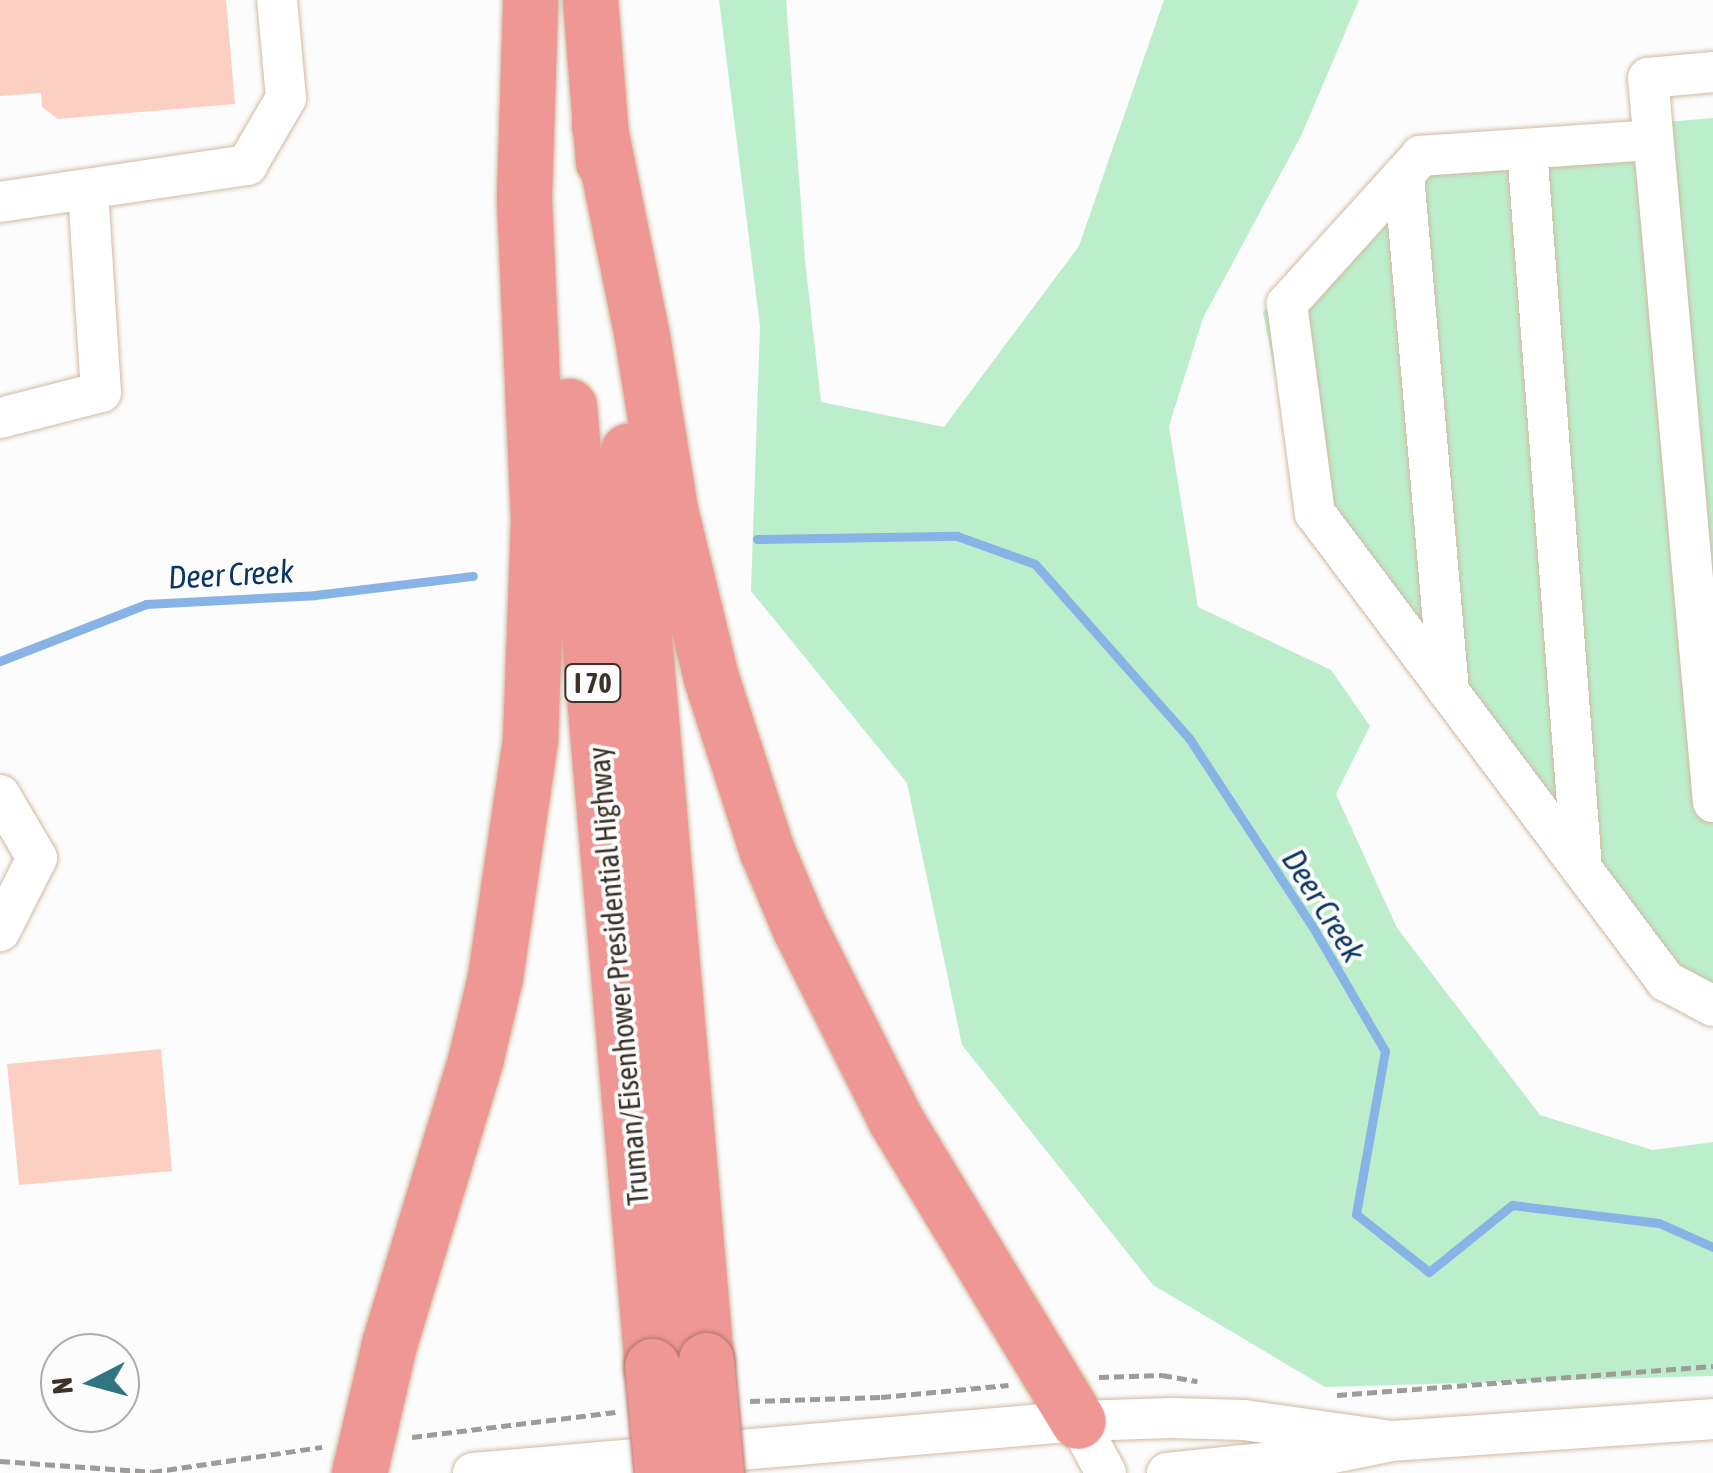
<!DOCTYPE html>
<html>
<head>
<meta charset="utf-8">
<style>
	body { margin:0 }
	#map { position:relative; width:1713px; height:1473px; overflow:hidden; background:#fcfcfc; font-family:"Asap Condensed",sans-serif }
	div>[style] { position:absolute }
	[style*='--x'] { left:calc(var(--x)*1px); top:calc(var(--y)*1px); width:calc(var(--w)*1px); rotate:calc(var(--a)*1deg) }
	.green>* { inset:0; background:#bceecb }
	.stream>* { height:9px; margin:-4.5px; padding:0 4.5px; transform-origin:4.5px; border-radius:4.5px; background:#88b3e6 }
	.building>* { inset:0; background:#fbd0c2 }
	.path>* { height:5px; margin-top:-2.5px; transform-origin:0; background:repeating-linear-gradient(90deg,#9f9b96 0 10px,transparent 0 15px) }
	.roads { filter:drop-shadow(0 0 2px #cfbaa1) drop-shadow(0 0 2px #cfbaa1) }
	.minor>* { height:40px; margin:-20px; padding:0 20px; transform-origin:20px; border-radius:20px; background:#fff }
	.highway>* { height:55px; margin:-27.5px; padding:0 27.5px; transform-origin:27.5px; border-radius:27.5px; background:#ef9795 }
	.bridges { filter:drop-shadow(0 0 2px #b0746f) drop-shadow(0 0 2px #b0746f) }
	.highway-bridge>* { height:55px; margin:-27.5px; padding:0 27.5px; transform-origin:27.5px; border-radius:27.5px; background:#ef9795 }
	span { translate:-50% -50%; white-space:nowrap; text-align:center; line-height:1.15; -webkit-text-stroke:8px #fcfcfc; paint-order:stroke }
	.shield-label span { padding:2px 8px; background:#fcfcfc; border:2px solid; border-radius:8px; -webkit-text-stroke-width:0 }
	.shield-label { font-size:28px; color:#3b3228; font-weight:700 }
	.street-label { font-size:30px; color:#3b3228 }
	.water-label { font-size:32px; color:#093664; font-style:italic }
	.north { position:absolute; left:40px; top:1333px; width:100px; height:100px; box-sizing:border-box; background:#fcfcfc; border:2px solid #afaba7; border-radius:50%; rotate:264deg; font-size:28px; font-weight:700; line-height:40px; text-align:center; color:#3b3228 }
	.north::after { content:''; display:block; margin:auto; width:35px; height:45px; background:#2f7682; clip-path:polygon(50% 0,100% 100%,50% 72%,0 100%) }
</style>
</head>
<body>
<div id="map">
	<div class="green">
		<div style="clip-path:polygon(719px 0,786px 0,805px 260px,821px 402px,944px 427px,1079px 246px,1164px 0,1359px 0,1301px 136px,1203px 318px,1169px 426px,1198px 607px,1331px 670px,1370px 726px,1336px 794px,1397px 928px,1540px 1115px,1652px 1150px,1713px 1142px,1713px 1376px,1325px 1387px,1153px 1285px,962px 1045px,907px 783px,751px 591px,760px 326px)"></div>
		<div style="clip-path:polygon(1713px 118px,1713px 1019px,1303px 513px,1263px 312px,1408px 144px)"></div>
	</div>
	<div class="stream">
		<div style="--x:757;--y:539;--w:200;--a:-0.9"></div>
		<div style="--x:957;--y:536;--w:83;--a:19.7"></div>
		<div style="--x:1035;--y:564;--w:232;--a:48.5"></div>
		<div style="--x:1189;--y:738;--w:228;--a:56.8"></div>
		<div style="--x:1314;--y:929;--w:141;--a:59.8"></div>
		<div style="--x:1385;--y:1051;--w:166;--a:100.1"></div>
		<div style="--x:1356;--y:1214;--w:93;--a:38.5"></div>
		<div style="--x:1429;--y:1272;--w:107;--a:-38.9"></div>
		<div style="--x:1512;--y:1205;--w:148;--a:7"></div>
		<div style="--x:1659;--y:1223;--w:59;--a:24"></div>
		<div style="--x:0;--y:661;--w:157;--a:-21.3"></div>
		<div style="--x:146;--y:604;--w:169;--a:-3"></div>
		<div style="--x:315;--y:595;--w:159;--a:-6.9"></div>
	</div>
	<div class="building">
		<div style="clip-path:polygon(0 0,226px 0,235px 104px,58px 119px,42px 107px,41px 93px,0 96px)"></div>
		<div style="clip-path:polygon(161px 1049px,172px 1171px,19px 1185px,7px 1064px)"></div>
	</div>
	<div class="path">
		<div style="--x:1099;--y:1377;--w:63;--a:-1.8"></div>
		<div style="--x:1162;--y:1375;--w:36;--a:10"></div>
		<div style="--x:1337;--y:1395;--w:377;--a:-4.4"></div>
		<div style="--x:750;--y:1401;--w:131;--a:-1.7"></div>
		<div style="--x:881;--y:1397;--w:128;--a:-5.4"></div>
		<div style="--x:412;--y:1437;--w:205;--a:-7"></div>
		<div style="--x:0;--y:1461;--w:152;--a:4.1"></div>
		<div style="--x:152;--y:1472;--w:172;--a:-8.4"></div>
	</div>
	<div class="roads">
		<div class="minor">
			<div style="--x:1713;--y:72;--w:65;--a:174.7"></div>
			<div style="--x:1648;--y:78;--w:727;--a:84.87"></div>
			<div style="--x:1653;--y:140;--w:233;--a:176.1"></div>
			<div style="--x:1421;--y:156;--w:200;--a:132.2"></div>
			<div style="--x:1287;--y:304;--w:211;--a:82.4"></div>
			<div style="--x:1315;--y:513;--w:585;--a:53.13"></div>
			<div style="--x:1666;--y:981;--w:53;--a:28"></div>
			<div style="--x:1527;--y:149;--w:722;--a:85.63"></div>
			<div style="--x:1404;--y:175;--w:518;--a:85.02"></div>
			<div style="--x:0;--y:202;--w:250;--a:-8.5"></div>
			<div style="--x:247;--y:165;--w:78;--a:-59.8"></div>
			<div style="--x:286;--y:98;--w:98;--a:-95.2"></div>
			<div style="--x:0;--y:418;--w:104;--a:-14.4"></div>
			<div style="--x:101;--y:392;--w:203;--a:-93.7"></div>
			<div style="--x:0;--y:795;--w:73;--a:59.6"></div>
			<div style="--x:37;--y:858;--w:82;--a:116.9"></div>
			<div style="--x:1078;--y:1421;--w:59;--a:61.7"></div>
			<div style="--x:473;--y:1473;--w:607;--a:-4.91"></div>
			<div style="--x:1078;--y:1421;--w:94;--a:-1.8"></div>
			<div style="--x:1172;--y:1418;--w:72;--a:1.6"></div>
			<div style="--x:1244;--y:1420;--w:149;--a:8.1"></div>
			<div style="--x:1167;--y:1473;--w:143;--a:-6"></div>
			<div style="--x:1309;--y:1458;--w:85;--a:-11.6"></div>
			<div style="--x:1392;--y:1441;--w:322;--a:-3.9"></div>
		</div>
		<div class="highway">
			<div style="--x:590;--y:0;--w:162;--a:85.4"></div>
			<div style="--x:599;--y:125;--w:216;--a:78.5"></div>
			<div style="--x:642;--y:337;--w:175;--a:80.8"></div>
			<div style="--x:670;--y:510;--w:173;--a:76.3"></div>
			<div style="--x:711;--y:678;--w:182;--a:72.1"></div>
			<div style="--x:767;--y:851;--w:85;--a:67.1"></div>
			<div style="--x:800;--y:929;--w:212;--a:63.4"></div>
			<div style="--x:895;--y:1119;--w:353;--a:58.8"></div>
			<div style="--x:569;--y:406;--w:964;--a:85.06"></div>
			<div style="--x:628;--y:451;--w:912;--a:85.1"></div>
			<div style="--x:359;--y:1473;--w:132;--a:-76.9"></div>
			<div style="--x:389;--y:1344;--w:300;--a:-73.1"></div>
			<div style="--x:476;--y:1057;--w:82;--a:-76.6"></div>
			<div style="--x:495;--y:977;--w:241;--a:-81.6"></div>
			<div style="--x:530;--y:739;--w:219;--a:-87.9"></div>
			<div style="--x:538;--y:520;--w:324;--a:-92.5"></div>
			<div style="--x:524;--y:196;--w:196;--a:-88.2"></div>
		</div>
	</div>
	<div class="bridges">
		<div class="highway-bridge">
			<div style="--x:706;--y:1360;--w:113;--a:84.9"></div>
			<div style="--x:652;--y:1366;--w:107;--a:84.7"></div>
		</div>
	</div>
	<div class="shield-label">
		<span style="left:593px;top:683px">I 70</span>
	</div>
	<div class="street-label">
		<span style="left:618px;top:976px;rotate:-95deg">Truman/Eisenhower Presidential Highway</span>
	</div>
	<div class="water-label">
		<span style="left:231px;top:575px;rotate:-3deg">Deer Creek</span>
		<span style="left:1323px;top:906px;rotate:58deg">Deer Creek</span>
	</div>
	<div class="north">N</div>
</div>
</body>
</html>
